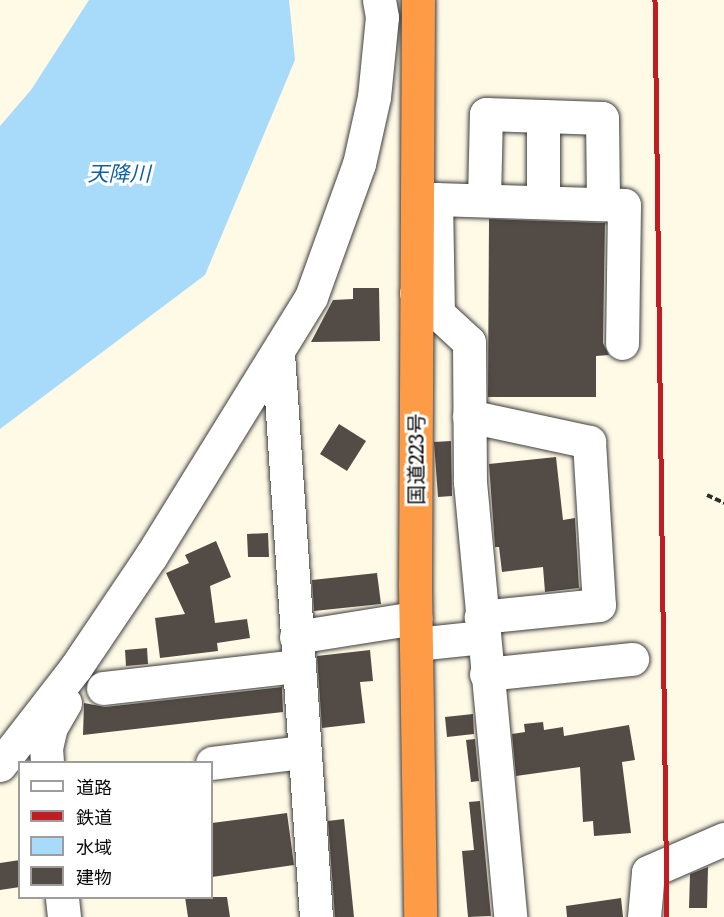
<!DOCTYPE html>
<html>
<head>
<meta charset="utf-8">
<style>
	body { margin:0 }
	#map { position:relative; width:724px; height:917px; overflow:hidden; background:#fffae6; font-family:Literata,"Noto Sans JP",serif }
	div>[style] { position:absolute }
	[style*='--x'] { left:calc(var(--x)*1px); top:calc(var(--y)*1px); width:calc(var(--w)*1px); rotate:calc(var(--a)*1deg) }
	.water>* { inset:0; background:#a8dbf9 }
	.building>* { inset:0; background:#534b46 }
	.path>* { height:4px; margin-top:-2px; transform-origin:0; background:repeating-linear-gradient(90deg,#2c2c2c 0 6px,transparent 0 9px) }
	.roads { filter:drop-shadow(0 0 2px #3d3d3d) drop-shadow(0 0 2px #3d3d3d) }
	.minor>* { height:33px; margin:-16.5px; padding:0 16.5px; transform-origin:16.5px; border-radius:16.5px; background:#fff }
	.highway>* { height:33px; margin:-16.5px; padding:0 16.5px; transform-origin:16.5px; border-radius:16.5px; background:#fd9b47 }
	.rail>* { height:4.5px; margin:-2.25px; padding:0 2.25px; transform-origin:2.25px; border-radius:2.25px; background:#bf1c23 }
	span { translate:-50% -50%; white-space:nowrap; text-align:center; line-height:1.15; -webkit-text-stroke:6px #fff; paint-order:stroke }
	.street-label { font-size:20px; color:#0a0a0a }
	.water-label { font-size:21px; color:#0e60a0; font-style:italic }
	.legend { position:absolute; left:18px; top:761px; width:195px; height:138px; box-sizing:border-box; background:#fff; border:2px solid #9d9d9d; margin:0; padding:8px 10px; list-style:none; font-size:18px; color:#0a0a0a }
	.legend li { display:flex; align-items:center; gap:12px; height:30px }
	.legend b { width:30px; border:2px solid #9d9d9d }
</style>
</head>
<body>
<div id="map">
	<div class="water">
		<div style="clip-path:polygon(89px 0,289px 0,295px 60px,205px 275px,0 429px,0 126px,31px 90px)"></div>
	</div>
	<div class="building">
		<div style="clip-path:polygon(489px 219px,605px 223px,603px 343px,609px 355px,596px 356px,596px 397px,488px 397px)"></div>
		<div style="clip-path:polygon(353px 288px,379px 288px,380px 341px,311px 342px,333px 300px,353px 299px)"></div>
		<div style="clip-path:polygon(339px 424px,366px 441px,347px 471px,320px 454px)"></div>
		<div style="clip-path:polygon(451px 441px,452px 496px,438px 497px,434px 442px)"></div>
		<div style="clip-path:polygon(556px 457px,563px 520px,575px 518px,579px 588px,545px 592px,543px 567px,502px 572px,499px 547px,495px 547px,489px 464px)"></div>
		<div style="clip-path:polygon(268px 533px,269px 557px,248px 557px,247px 534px)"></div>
		<div style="clip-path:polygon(216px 541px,231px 577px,210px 586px,215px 623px,247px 619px,250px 638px,217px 643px,218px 651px,160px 658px,155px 618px,185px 614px,166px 573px,189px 563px,185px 555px)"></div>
		<div style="clip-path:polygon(377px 573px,381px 604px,314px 611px,312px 580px)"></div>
		<div style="clip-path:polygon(147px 648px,148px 664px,126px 666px,125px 650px)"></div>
		<div style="clip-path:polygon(370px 650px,373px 681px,360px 682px,365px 723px,322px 728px,317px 656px)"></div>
		<div style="clip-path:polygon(282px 687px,283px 712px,83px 735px,84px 703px,105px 707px)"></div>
		<div style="clip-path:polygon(473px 714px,474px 734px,447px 737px,445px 717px)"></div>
		<div style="clip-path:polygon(543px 722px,544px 730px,563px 727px,564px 736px,629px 725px,635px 760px,622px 762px,631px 833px,594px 836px,593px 821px,583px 822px,580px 767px,516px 776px,512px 734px,525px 732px,524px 724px)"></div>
		<div style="clip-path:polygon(475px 739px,479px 781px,471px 782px,466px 740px)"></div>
		<div style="clip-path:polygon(480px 801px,491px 916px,468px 917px,462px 851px,474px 850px,469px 802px)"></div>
		<div style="clip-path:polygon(287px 813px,294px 865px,212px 877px,212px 823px)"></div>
		<div style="clip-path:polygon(344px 819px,354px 917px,335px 917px,328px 821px)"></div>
		<div style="clip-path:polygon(20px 860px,20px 887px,0 890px,0 863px)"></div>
		<div style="clip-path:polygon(708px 867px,707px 908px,689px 908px,690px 874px)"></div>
		<div style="clip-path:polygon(185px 897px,227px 897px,230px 917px,188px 917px)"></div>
		<div style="clip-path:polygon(621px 898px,623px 917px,567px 917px,566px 906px)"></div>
	</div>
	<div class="path">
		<div style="--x:707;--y:495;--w:19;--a:25"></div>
	</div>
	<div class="roads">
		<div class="minor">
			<div style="--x:484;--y:200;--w:86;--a:-88.7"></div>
			<div style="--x:486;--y:114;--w:116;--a:2"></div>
			<div style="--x:602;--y:118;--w:86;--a:89.3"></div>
			<div style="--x:543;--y:202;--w:86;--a:-90"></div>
			<div style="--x:416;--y:293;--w:72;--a:42.8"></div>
			<div style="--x:469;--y:342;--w:140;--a:89.6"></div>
			<div style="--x:470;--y:482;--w:437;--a:84.7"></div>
			<div style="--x:438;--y:314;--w:115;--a:-91"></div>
			<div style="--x:436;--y:199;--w:188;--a:1.8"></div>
			<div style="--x:624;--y:205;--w:138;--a:90.8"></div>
			<div style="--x:278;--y:353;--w:565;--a:86.15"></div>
			<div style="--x:469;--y:416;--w:123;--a:12.2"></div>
			<div style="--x:589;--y:442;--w:163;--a:86.5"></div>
			<div style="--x:599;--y:605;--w:119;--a:174.2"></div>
			<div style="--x:296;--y:637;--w:121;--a:-9.1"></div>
			<div style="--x:416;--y:644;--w:67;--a:-6"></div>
			<div style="--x:486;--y:674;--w:147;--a:-5.9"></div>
			<div style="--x:103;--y:688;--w:195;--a:-6.5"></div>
			<div style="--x:47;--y:762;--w:14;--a:-94"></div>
			<div style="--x:46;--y:748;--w:22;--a:-77"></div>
			<div style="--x:51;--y:727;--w:28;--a:-60"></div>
			<div style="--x:212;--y:763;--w:92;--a:-6.9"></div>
			<div style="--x:0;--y:765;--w:124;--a:-52.2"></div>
			<div style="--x:76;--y:667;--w:134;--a:-56"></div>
			<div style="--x:151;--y:556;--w:304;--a:-58.3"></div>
			<div style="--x:311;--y:297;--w:141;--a:-70.2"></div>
			<div style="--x:359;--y:164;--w:69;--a:-77.4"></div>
			<div style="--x:374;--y:97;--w:80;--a:-84.3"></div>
			<div style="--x:382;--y:17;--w:17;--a:-100"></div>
			<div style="--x:62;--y:898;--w:19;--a:84"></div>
			<div style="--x:644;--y:917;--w:45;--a:-84.9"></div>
			<div style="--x:648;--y:872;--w:83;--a:-23.5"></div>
		</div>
		<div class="highway">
			<div style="--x:418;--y:0;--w:585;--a:90.29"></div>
			<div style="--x:415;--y:585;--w:332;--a:89.1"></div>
		</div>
	</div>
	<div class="rail">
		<div style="--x:655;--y:0;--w:917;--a:89.25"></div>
	</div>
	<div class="street-label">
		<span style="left:415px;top:459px;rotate:-90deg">国道223号</span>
	</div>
	<div class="water-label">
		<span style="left:119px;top:172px">天降川</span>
	</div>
	<ul class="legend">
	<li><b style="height:8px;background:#fff"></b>道路</li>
	<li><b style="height:8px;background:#bf1c23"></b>鉄道</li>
	<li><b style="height:16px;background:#a8dbf9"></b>水域</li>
	<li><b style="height:16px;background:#534b46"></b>建物</li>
	</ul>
</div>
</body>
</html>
